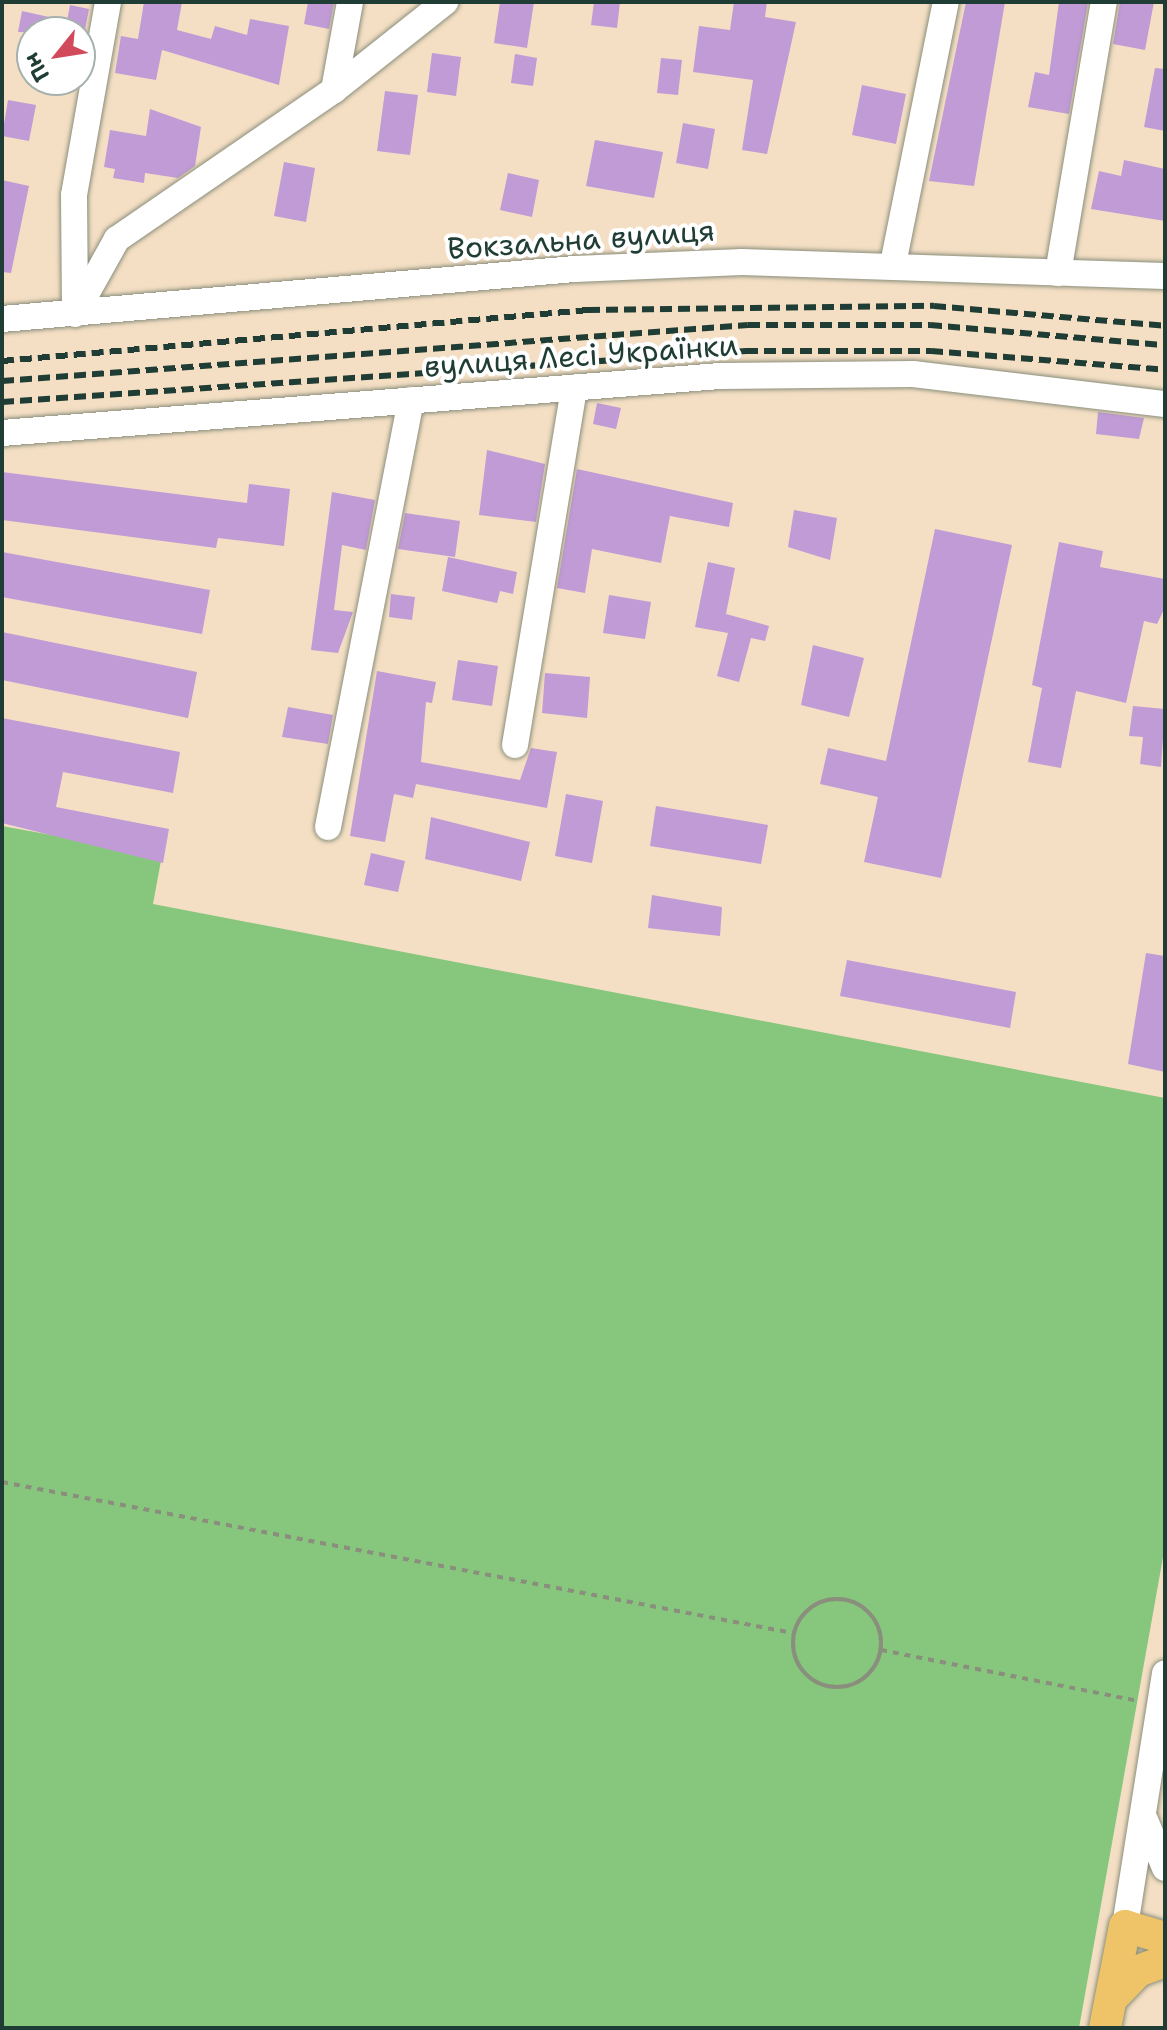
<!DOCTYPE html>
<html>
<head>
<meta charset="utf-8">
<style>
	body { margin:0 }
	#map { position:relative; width:1167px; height:2030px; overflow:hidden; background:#f4dfc4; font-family:"Shantell Sans",sans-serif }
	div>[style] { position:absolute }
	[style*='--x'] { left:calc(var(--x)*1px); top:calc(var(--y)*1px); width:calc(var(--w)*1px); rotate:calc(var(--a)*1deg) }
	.green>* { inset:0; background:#87c67d }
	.building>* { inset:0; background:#c09bd6 }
	.path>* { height:4px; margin-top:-2px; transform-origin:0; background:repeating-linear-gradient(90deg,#8a8e7c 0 6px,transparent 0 12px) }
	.path>.ring { margin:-2px; padding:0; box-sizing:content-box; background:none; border:4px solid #8a8e7c; border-radius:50% }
	.roads { filter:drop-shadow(0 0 2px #8a8e7c) drop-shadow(0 0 2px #8a8e7c) }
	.minor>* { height:26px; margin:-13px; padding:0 13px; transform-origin:13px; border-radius:13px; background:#fff }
	.major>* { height:32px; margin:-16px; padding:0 16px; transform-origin:16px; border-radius:16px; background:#efc469 }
	.rail>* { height:6px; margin-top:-3px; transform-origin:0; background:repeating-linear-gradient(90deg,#1f3d34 0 12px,transparent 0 18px) }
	span { translate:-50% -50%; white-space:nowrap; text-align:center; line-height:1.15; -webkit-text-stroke:8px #fff; paint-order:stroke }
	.street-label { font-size:30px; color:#1f3d34 }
	.frame { position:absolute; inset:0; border:4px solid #1f3d34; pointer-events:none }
	.north { position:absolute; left:16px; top:16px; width:80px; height:80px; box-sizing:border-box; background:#fff; border:2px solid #a5b1ae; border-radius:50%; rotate:240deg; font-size:22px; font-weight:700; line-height:32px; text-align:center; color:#1f3d34 }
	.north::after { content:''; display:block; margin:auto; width:28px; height:36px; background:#d1495b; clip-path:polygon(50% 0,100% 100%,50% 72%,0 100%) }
</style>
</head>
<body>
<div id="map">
	<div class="green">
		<div style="clip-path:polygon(2px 826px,162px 855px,153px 904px,1165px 1098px,1165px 1546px,1079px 2028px,2px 2028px)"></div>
	</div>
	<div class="building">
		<div style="clip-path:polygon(144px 2px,182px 2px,177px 30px,211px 39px,215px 26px,247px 35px,250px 19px,289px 26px,279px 85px,162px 50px,156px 80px,115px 73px,121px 36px,138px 39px)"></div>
		<div style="clip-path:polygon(308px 2px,334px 2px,329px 29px,304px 24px)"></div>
		<div style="clip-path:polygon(500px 2px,534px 2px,527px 48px,494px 43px)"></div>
		<div style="clip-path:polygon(594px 2px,620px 2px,617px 28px,591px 25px)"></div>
		<div style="clip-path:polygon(734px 2px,767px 2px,765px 17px,796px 22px,767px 154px,742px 150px,753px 80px,693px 72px,699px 26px,730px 30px)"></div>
		<div style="clip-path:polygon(966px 2px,1005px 2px,974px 186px,929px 181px)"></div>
		<div style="clip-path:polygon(1059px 2px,1088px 2px,1069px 114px,1028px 107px,1035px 72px,1049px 75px)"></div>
		<div style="clip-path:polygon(1120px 2px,1154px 2px,1145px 50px,1113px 44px)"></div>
		<div style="clip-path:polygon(70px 5px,89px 9px,84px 35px,18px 32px,22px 11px,67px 21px)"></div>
		<div style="clip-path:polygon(432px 53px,461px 57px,456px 96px,427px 92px)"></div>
		<div style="clip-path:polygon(515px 54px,537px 58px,533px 86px,511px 83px)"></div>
		<div style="clip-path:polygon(661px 58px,682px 60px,678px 95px,657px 93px)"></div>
		<div style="clip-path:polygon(1155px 68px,1165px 69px,1165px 131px,1144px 127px)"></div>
		<div style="clip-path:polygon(862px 85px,906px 94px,896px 144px,852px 135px)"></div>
		<div style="clip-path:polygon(385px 91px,418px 95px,410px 155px,377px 151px)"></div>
		<div style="clip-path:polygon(8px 100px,36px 105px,29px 141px,2px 136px)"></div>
		<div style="clip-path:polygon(150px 109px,201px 127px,195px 166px,178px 178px,145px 173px,144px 183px,113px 178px,115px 169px,104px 167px,110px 130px,146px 136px)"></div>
		<div style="clip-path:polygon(683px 123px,715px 129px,708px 169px,676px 163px)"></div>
		<div style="clip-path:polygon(595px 140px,663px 152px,654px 198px,586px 186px)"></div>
		<div style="clip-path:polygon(1124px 160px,1165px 169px,1165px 221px,1091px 209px,1099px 171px,1121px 176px)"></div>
		<div style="clip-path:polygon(284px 162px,315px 168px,306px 222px,274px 216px)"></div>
		<div style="clip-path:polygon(508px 173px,539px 180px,532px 217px,500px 210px)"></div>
		<div style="clip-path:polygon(2px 180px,29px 186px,11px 273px,2px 272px)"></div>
		<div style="clip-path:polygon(597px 403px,621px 408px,616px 429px,593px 424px)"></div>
		<div style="clip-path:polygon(1098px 412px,1144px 418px,1139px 439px,1096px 434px)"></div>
		<div style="clip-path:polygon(487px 450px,545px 464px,536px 522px,479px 515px)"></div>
		<div style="clip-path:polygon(577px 469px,733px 503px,729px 527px,670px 516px,661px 563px,592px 549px,585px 593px,557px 588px)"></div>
		<div style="clip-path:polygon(2px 472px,247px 503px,249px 484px,290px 489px,284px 546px,218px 538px,216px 548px,2px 520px)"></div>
		<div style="clip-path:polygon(332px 492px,375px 500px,366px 550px,342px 545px,334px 610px,353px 612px,338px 653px,311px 650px)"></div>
		<div style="clip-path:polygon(794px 510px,837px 518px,830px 560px,788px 547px)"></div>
		<div style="clip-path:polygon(405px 513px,460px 521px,455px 557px,398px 549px)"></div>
		<div style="clip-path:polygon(935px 529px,1012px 545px,941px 878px,864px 862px,878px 797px,820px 784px,828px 748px,886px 761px)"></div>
		<div style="clip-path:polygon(1059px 542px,1103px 551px,1100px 567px,1165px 579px,1165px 607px,1157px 624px,1144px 621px,1126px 703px,1076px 691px,1061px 768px,1028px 762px,1042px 688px,1032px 685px)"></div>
		<div style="clip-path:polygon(2px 552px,210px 590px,202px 634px,2px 597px)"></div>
		<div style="clip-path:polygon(448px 557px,517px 572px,513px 594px,500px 591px,497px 603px,442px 591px)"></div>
		<div style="clip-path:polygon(708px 562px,735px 568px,726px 614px,769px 626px,765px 641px,751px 638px,739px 682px,717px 676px,728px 633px,695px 627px)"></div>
		<div style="clip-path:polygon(391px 594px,415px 597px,412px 620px,389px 617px)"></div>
		<div style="clip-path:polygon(609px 595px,651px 602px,645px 639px,603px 633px)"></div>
		<div style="clip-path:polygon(2px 632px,197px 672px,188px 718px,2px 680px)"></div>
		<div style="clip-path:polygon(813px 645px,864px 658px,849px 717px,801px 705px)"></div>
		<div style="clip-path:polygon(458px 660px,498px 666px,492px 706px,452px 700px)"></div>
		<div style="clip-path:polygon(377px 671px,436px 682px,432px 703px,426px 702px,421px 762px,520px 780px,531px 748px,557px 752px,547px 808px,416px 784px,413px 798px,394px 794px,385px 842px,350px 836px)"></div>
		<div style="clip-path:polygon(545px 673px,590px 677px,587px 718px,542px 713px)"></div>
		<div style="clip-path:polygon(1133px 706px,1165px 709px,1161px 767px,1140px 764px,1143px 737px,1129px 736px)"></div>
		<div style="clip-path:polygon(288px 707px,333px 715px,328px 744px,282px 737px)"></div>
		<div style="clip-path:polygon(2px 718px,180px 752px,173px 793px,63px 772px,56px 807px,169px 829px,163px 863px,2px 823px)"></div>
		<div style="clip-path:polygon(566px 794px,603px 801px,592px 863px,555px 856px)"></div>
		<div style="clip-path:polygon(656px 806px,768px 825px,761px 864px,650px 846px)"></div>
		<div style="clip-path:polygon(431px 817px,530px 842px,521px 881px,425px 859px)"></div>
		<div style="clip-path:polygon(371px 853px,405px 861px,398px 892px,364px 885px)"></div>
		<div style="clip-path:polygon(652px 895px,722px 907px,720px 936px,648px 928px)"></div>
		<div style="clip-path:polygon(1146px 953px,1165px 956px,1165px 1072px,1128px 1064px)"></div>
		<div style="clip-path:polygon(847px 960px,1016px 992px,1010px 1028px,840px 996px)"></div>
	</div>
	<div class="path">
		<div style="--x:2;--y:1482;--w:805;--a:10.81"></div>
		<div class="ring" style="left:793px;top:1599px;width:84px;height:84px"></div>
		<div style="--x:881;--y:1650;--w:262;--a:11.2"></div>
	</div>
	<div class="roads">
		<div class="minor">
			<div style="--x:334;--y:90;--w:89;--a:-79.7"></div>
			<div style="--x:893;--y:264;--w:267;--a:-78.6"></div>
			<div style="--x:1058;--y:273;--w:275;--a:-80.4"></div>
			<div style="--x:75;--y:310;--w:115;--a:-90.5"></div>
			<div style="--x:74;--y:195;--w:196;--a:-80"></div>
			<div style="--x:75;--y:314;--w:86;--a:-60.8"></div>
			<div style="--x:117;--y:239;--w:263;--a:-34.5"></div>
			<div style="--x:334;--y:90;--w:142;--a:-38.4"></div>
			<div style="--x:2;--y:319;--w:575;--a:-4.99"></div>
			<div style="--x:575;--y:269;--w:167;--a:-2.4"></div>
			<div style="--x:742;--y:262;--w:423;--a:1.9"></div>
			<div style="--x:2;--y:433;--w:720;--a:-4.54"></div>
			<div style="--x:720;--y:376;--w:193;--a:-0.6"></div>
			<div style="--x:913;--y:374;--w:254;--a:6.8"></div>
			<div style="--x:515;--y:745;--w:362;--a:-80.6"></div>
			<div style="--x:328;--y:827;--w:435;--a:-79"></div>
			<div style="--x:1145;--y:1820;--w:52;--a:67.4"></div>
			<div style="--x:1125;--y:1926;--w:256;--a:-81"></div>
		</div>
		<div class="major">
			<div style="--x:1111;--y:1999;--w:39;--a:-46"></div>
			<div style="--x:1138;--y:1971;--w:29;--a:-20"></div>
			<div style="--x:1105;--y:2028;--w:104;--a:-78.9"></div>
			<div style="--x:1125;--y:1926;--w:42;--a:16.7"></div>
		</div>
	</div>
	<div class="rail">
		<div style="--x:2;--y:361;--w:588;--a:-4.97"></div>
		<div style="--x:588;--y:310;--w:346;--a:-0.7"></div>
		<div style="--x:934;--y:306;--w:232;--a:4.9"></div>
		<div style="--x:2;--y:381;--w:748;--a:-4.29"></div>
		<div style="--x:748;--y:325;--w:182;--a:0"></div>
		<div style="--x:930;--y:325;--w:236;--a:4.9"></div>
		<div style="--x:2;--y:402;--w:746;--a:-3.92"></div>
		<div style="--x:746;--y:351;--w:185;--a:0"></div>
		<div style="--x:931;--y:351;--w:235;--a:4.6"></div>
	</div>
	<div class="street-label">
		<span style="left:581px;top:240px;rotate:-4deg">Вокзальна вулиця</span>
		<span style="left:581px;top:356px;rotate:-4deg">вулиця Лесі Українки</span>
	</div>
	<div class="frame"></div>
	<div class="north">Пн</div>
</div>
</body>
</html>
